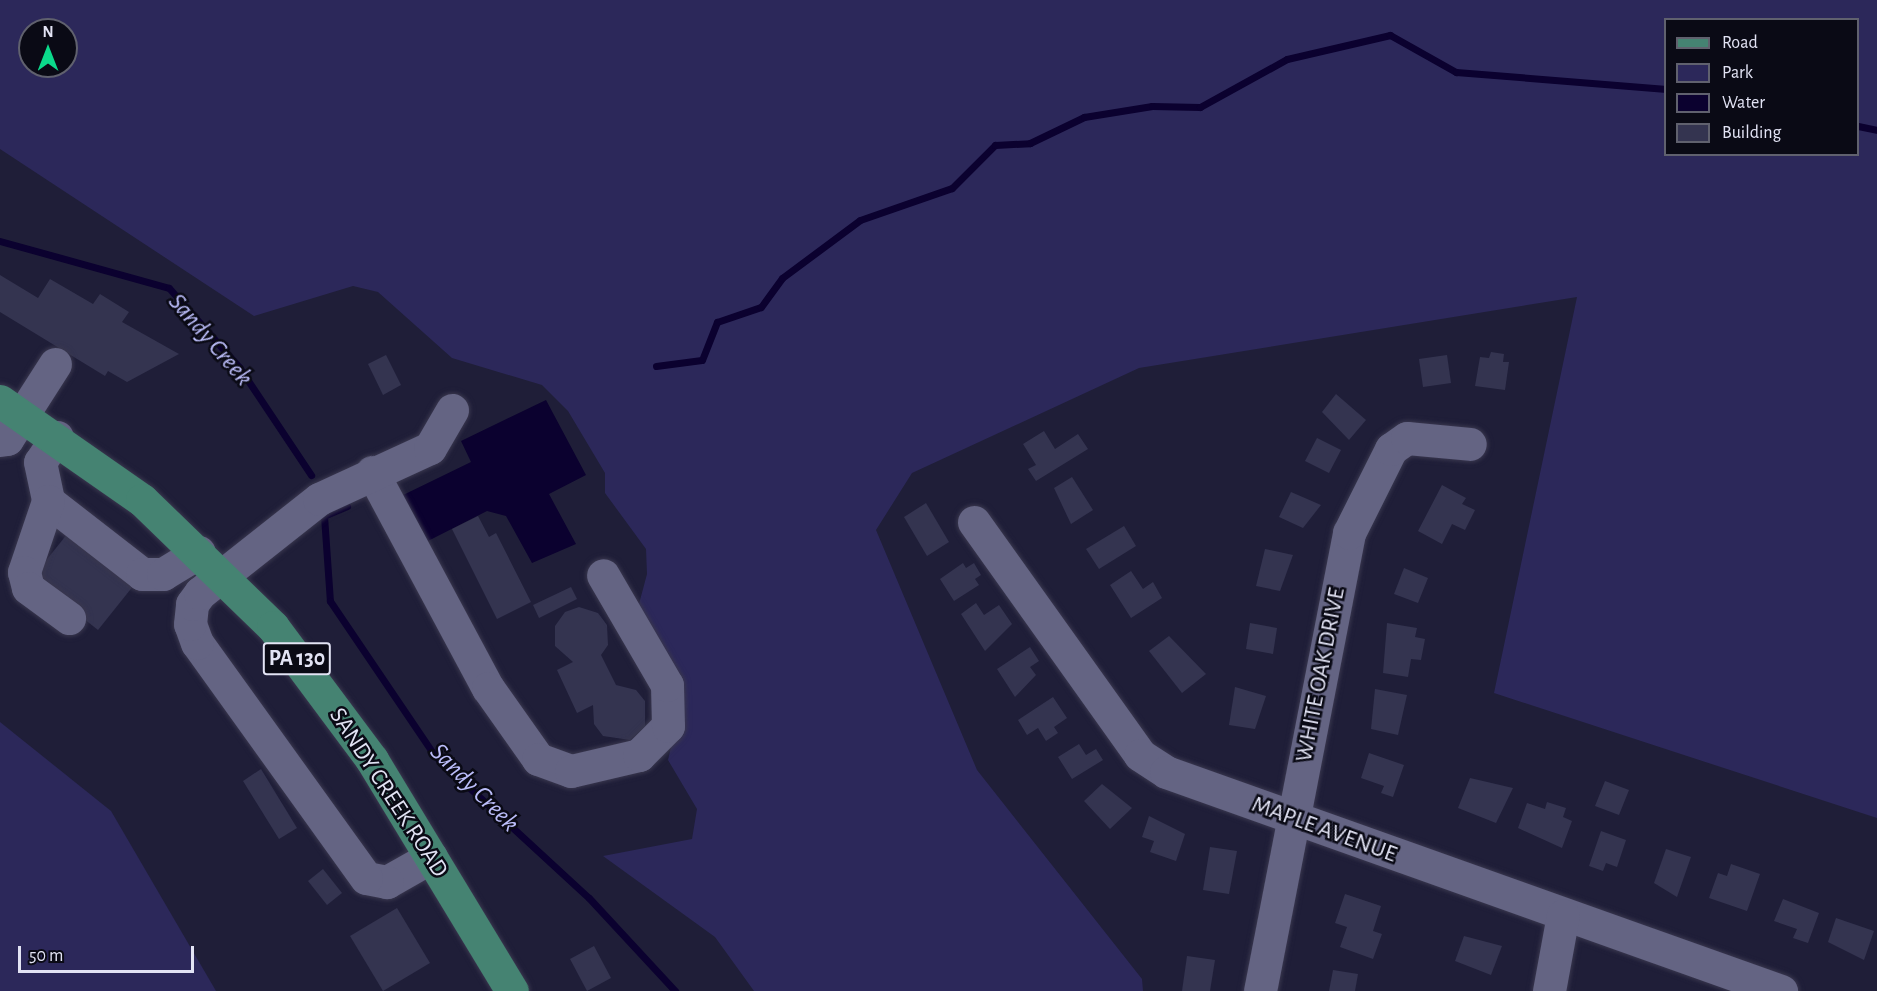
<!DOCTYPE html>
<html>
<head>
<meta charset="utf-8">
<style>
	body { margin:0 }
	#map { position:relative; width:1877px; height:991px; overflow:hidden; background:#1f1e38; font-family:"Alegreya Sans",sans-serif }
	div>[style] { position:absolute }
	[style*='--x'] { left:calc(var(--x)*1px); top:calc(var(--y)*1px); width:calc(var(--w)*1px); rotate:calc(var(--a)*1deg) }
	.green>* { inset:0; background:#2c285a }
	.water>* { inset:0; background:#0b012f }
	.stream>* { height:7px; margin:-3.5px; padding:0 3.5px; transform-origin:3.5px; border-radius:3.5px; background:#0b012f }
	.building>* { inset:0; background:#343450 }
	.roads { filter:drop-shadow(0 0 2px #39374e) drop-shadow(0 0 2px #39374e) }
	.minor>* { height:33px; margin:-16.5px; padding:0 16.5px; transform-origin:16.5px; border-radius:16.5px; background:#646483 }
	.major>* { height:33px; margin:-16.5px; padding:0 16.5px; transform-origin:16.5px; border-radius:16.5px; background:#458372 }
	span { translate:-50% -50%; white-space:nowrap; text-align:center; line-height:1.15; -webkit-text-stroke:5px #0a0a15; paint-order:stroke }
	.shield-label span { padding:2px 4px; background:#0a0a15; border:2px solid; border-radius:4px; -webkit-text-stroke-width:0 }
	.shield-label { font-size:22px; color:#e2e3f4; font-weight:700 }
	.street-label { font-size:24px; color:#e2e3f4 }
	.water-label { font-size:26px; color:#babcf8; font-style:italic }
	.legend { position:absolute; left:1664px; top:18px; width:195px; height:138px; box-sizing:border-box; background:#0a0a15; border:2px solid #60616e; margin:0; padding:8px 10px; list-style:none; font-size:18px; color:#e2e3f4 }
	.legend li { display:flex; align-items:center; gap:12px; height:30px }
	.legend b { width:30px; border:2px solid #60616e }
	.north { position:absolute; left:18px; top:18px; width:60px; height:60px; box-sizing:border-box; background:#0a0a15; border:2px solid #60616e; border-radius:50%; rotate:0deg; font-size:16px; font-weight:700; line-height:24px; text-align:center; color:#e2e3f4 }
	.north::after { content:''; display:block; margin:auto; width:21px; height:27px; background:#0bd98b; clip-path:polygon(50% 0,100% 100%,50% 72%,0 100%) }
	.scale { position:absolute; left:18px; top:946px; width:176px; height:27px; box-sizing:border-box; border:3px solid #e2e3f4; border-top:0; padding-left:8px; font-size:18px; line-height:21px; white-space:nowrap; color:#e2e3f4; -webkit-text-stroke:4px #0a0a15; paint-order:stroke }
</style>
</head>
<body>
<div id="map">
	<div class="green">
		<div style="clip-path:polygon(evenodd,0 0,1877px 0,1877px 818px,1494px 693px,1577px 297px,1139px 368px,912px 473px,876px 530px,977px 770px,1142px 979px,1143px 991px,754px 991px,715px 937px,603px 856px,692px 839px,697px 809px,668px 760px,677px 721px,639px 604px,647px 574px,646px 549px,605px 493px,605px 473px,568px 411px,542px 385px,452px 358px,378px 292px,353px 286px,254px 316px,0 149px,0 0,1666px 20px,1858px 20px,1858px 154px,1666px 154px,1666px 20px,0 0,30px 30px,66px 30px,66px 66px,30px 66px,30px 30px)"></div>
		<div style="clip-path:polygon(0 722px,111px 811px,216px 991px,0 991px)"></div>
	</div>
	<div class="water">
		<div style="clip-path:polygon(546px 400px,586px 475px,549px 494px,576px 544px,532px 563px,506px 516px,487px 511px,424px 543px,399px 497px,471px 462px,461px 441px)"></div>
	</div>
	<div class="stream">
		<div style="--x:1858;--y:126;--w:19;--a:12"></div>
		<div style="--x:0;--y:241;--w:175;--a:15.5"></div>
		<div style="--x:169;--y:288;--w:106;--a:48.5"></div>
		<div style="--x:239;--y:367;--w:130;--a:56.3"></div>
		<div style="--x:656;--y:366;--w:46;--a:-7.4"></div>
		<div style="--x:702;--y:360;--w:41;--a:-68.5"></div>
		<div style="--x:717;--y:322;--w:46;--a:-18.8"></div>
		<div style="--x:761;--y:307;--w:36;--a:-54"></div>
		<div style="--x:782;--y:278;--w:97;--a:-36.6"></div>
		<div style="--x:860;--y:220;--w:97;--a:-19.2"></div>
		<div style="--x:952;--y:188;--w:61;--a:-45"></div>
		<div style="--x:995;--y:145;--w:35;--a:-3"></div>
		<div style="--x:1030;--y:143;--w:60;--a:-25.7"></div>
		<div style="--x:1084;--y:117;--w:69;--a:-9.2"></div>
		<div style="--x:1152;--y:106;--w:48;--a:1.2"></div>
		<div style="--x:1200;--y:107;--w:99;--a:-28.9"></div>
		<div style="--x:1287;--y:59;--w:106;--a:-13.1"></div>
		<div style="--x:1390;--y:35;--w:76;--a:29.3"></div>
		<div style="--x:1456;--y:72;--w:211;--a:4.6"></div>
		<div style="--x:347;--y:506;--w:25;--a:157"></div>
		<div style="--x:324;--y:516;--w:85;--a:86"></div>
		<div style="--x:330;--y:601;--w:187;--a:55.9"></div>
		<div style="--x:435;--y:756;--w:209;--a:42.7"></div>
		<div style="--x:589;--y:898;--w:127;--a:47.2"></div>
	</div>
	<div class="building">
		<div style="clip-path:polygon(0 275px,38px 298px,50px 279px,93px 304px,100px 294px,129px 312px,122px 322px,179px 354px,127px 382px,108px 371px,105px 376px,0 312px)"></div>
		<div style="clip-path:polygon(1491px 352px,1504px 354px,1503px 362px,1509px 362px,1505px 390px,1475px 386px,1480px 357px,1489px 358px)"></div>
		<div style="clip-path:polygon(386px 355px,401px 385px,383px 395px,368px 364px)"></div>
		<div style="clip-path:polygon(1447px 355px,1451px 383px,1423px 387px,1419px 359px)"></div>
		<div style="clip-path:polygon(1336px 394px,1366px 420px,1349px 440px,1322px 412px)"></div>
		<div style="clip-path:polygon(1044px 431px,1055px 449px,1078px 434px,1088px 449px,1036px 481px,1028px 469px,1036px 465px,1023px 444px)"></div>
		<div style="clip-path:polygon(1317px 438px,1341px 450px,1329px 473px,1305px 461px)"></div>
		<div style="clip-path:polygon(1072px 477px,1093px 510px,1071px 524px,1054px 488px)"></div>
		<div style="clip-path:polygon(1442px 485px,1466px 498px,1462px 504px,1475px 510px,1465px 530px,1452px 524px,1442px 544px,1418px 531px)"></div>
		<div style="clip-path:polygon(1291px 492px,1321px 505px,1303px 528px,1279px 517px)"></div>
		<div style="clip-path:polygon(926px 503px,949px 542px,927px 556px,904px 517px)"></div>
		<div style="clip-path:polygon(478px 516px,489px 537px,496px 533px,531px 602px,497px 619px,452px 529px)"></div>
		<div style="clip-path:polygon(1124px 526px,1136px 546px,1099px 569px,1086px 549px)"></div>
		<div style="clip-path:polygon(68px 533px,134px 585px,98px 630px,32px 578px)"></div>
		<div style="clip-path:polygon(1265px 549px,1293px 555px,1280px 591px,1256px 586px)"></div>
		<div style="clip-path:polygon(963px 563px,966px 568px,974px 563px,981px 575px,975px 579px,979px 585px,954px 601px,940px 579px)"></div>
		<div style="clip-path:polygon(1404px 568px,1428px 578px,1418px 603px,1394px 594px)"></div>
		<div style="clip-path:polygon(1131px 571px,1143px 589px,1153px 582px,1162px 598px,1131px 618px,1110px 585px)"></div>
		<div style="clip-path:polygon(571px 587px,577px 599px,539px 618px,533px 605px)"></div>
		<div style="clip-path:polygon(976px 603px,984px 615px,999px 605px,1012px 624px,985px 651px,961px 614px)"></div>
		<div style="clip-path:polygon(579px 607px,598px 613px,607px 625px,608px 645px,601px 655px,616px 685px,636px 690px,645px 701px,645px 726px,630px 740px,603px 736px,594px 724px,593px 705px,577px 713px,557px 670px,573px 662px,555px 646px,555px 626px,565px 612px)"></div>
		<div style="clip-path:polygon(1250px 623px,1277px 628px,1273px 654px,1246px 649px)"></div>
		<div style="clip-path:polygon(1387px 623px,1417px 628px,1415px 637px,1425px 639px,1421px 660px,1411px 659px,1408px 677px,1383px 673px)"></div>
		<div style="clip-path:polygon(1169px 636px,1206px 674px,1182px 693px,1149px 651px)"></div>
		<div style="clip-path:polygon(1030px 647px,1039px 661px,1030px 667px,1036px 675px,1015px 697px,997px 669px)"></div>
		<div style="clip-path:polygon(1235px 687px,1266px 696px,1255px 729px,1229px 725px)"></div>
		<div style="clip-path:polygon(1375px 689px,1407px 695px,1398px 735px,1371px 729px)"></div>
		<div style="clip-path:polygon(1053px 697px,1067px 718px,1054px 727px,1058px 733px,1046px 741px,1038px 728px,1027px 735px,1018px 720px)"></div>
		<div style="clip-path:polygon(1079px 744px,1086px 755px,1096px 749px,1103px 760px,1072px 779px,1058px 757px)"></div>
		<div style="clip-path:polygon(1369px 753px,1404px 765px,1393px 797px,1381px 793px,1384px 786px,1361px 778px)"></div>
		<div style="clip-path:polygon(261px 769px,297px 828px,279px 839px,243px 781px)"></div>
		<div style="clip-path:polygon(1470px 778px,1513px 788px,1496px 823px,1458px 808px)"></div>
		<div style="clip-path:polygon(1605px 781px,1629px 790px,1619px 815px,1595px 806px)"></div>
		<div style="clip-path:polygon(1102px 784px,1132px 808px,1110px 829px,1084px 801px)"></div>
		<div style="clip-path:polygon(1547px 802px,1566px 808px,1563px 817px,1572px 821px,1562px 848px,1518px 828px,1527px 803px,1545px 809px)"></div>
		<div style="clip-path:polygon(1149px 816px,1185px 834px,1176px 861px,1150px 852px,1154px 841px,1142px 837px)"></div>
		<div style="clip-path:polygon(1601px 831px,1626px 840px,1617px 867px,1606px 863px,1603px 871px,1589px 866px)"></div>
		<div style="clip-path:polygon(1210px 847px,1237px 851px,1229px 894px,1203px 890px)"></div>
		<div style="clip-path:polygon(1666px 849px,1691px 857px,1677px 897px,1654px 883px)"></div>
		<div style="clip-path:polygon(1731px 864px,1760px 874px,1747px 911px,1709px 898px,1718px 873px,1727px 876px)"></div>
		<div style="clip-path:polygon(323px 869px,342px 893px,327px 905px,308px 881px)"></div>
		<div style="clip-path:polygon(1345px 894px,1381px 906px,1373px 931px,1382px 934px,1373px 959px,1340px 947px,1347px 927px,1335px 923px)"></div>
		<div style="clip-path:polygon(1783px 899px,1819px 913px,1808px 943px,1793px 938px,1797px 929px,1774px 921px)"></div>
		<div style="clip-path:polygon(397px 908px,430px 963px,383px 991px,350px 936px)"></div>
		<div style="clip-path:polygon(1836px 918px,1874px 931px,1864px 960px,1828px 942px)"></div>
		<div style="clip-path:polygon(1464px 936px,1502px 946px,1491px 975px,1455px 961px)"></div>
		<div style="clip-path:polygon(594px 946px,611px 978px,587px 991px,570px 959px)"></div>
		<div style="clip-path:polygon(1187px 956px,1215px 960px,1210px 991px,1182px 991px)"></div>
		<div style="clip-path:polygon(1333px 970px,1358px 974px,1355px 991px,1329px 991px)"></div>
	</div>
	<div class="roads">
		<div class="minor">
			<div style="--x:57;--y:437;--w:30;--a:124"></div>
			<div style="--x:40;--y:462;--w:40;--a:78"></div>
			<div style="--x:48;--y:501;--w:119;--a:37.8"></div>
			<div style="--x:142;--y:574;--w:21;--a:0"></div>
			<div style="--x:163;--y:574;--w:42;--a:-31.4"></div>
			<div style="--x:0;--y:440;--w:7;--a:-8"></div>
			<div style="--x:7;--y:439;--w:89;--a:-57.4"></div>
			<div style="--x:372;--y:472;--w:245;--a:61.8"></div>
			<div style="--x:488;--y:688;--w:87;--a:54.8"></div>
			<div style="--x:538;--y:759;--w:35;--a:20"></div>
			<div style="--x:571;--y:771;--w:70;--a:-13.2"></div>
			<div style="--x:639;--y:755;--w:41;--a:-45"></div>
			<div style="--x:668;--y:726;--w:41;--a:-91.4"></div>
			<div style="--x:667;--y:685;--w:127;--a:-120.2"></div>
			<div style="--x:48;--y:501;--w:75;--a:108.7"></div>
			<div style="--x:24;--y:572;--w:16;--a:76"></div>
			<div style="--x:28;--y:588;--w:51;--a:36.2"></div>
			<div style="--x:974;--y:522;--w:286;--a:54.5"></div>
			<div style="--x:1140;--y:755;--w:31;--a:33"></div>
			<div style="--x:1166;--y:772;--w:653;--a:19.6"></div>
			<div style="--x:431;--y:857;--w:51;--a:150.4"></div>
			<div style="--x:387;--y:882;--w:21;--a:-169"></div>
			<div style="--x:366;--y:878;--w:289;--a:-125.7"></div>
			<div style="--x:197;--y:643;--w:20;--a:-110"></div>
			<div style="--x:190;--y:624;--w:20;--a:-84"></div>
			<div style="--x:192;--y:604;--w:14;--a:-54"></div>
			<div style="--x:200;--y:593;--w:152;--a:-38.3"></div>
			<div style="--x:319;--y:499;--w:122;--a:-24.7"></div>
			<div style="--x:430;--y:448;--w:44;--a:-59.9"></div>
			<div style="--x:1260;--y:991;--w:467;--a:-79"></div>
			<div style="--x:1349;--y:533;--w:94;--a:-63.4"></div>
			<div style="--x:1391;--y:449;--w:19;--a:-35"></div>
			<div style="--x:1407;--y:438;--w:63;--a:5.4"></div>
			<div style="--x:1549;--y:991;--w:77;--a:-79.6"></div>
		</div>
		<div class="major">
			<div style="--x:0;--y:401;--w:173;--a:34.9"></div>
			<div style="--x:142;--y:500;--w:182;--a:44.1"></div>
			<div style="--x:273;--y:627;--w:166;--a:53.3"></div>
			<div style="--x:372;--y:760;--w:270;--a:58.8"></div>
		</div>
	</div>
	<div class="shield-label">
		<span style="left:297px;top:659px">PA 130</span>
	</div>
	<div class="street-label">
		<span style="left:1321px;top:675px;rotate:-79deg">WHITE OAK DRIVE</span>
		<span style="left:388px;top:793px;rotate:57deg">SANDY CREEK ROAD</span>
		<span style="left:1324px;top:830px;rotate:20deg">MAPLE AVENUE</span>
	</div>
	<div class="water-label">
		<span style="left:210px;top:340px;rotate:49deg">Sandy Creek</span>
		<span style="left:474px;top:788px;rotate:45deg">Sandy Creek</span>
	</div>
	<ul class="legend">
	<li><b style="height:8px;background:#458372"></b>Road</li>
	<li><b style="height:16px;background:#2c285a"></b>Park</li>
	<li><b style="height:16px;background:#0b012f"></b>Water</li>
	<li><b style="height:16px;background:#343450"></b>Building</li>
	</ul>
	<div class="north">N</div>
	<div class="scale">50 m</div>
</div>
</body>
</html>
